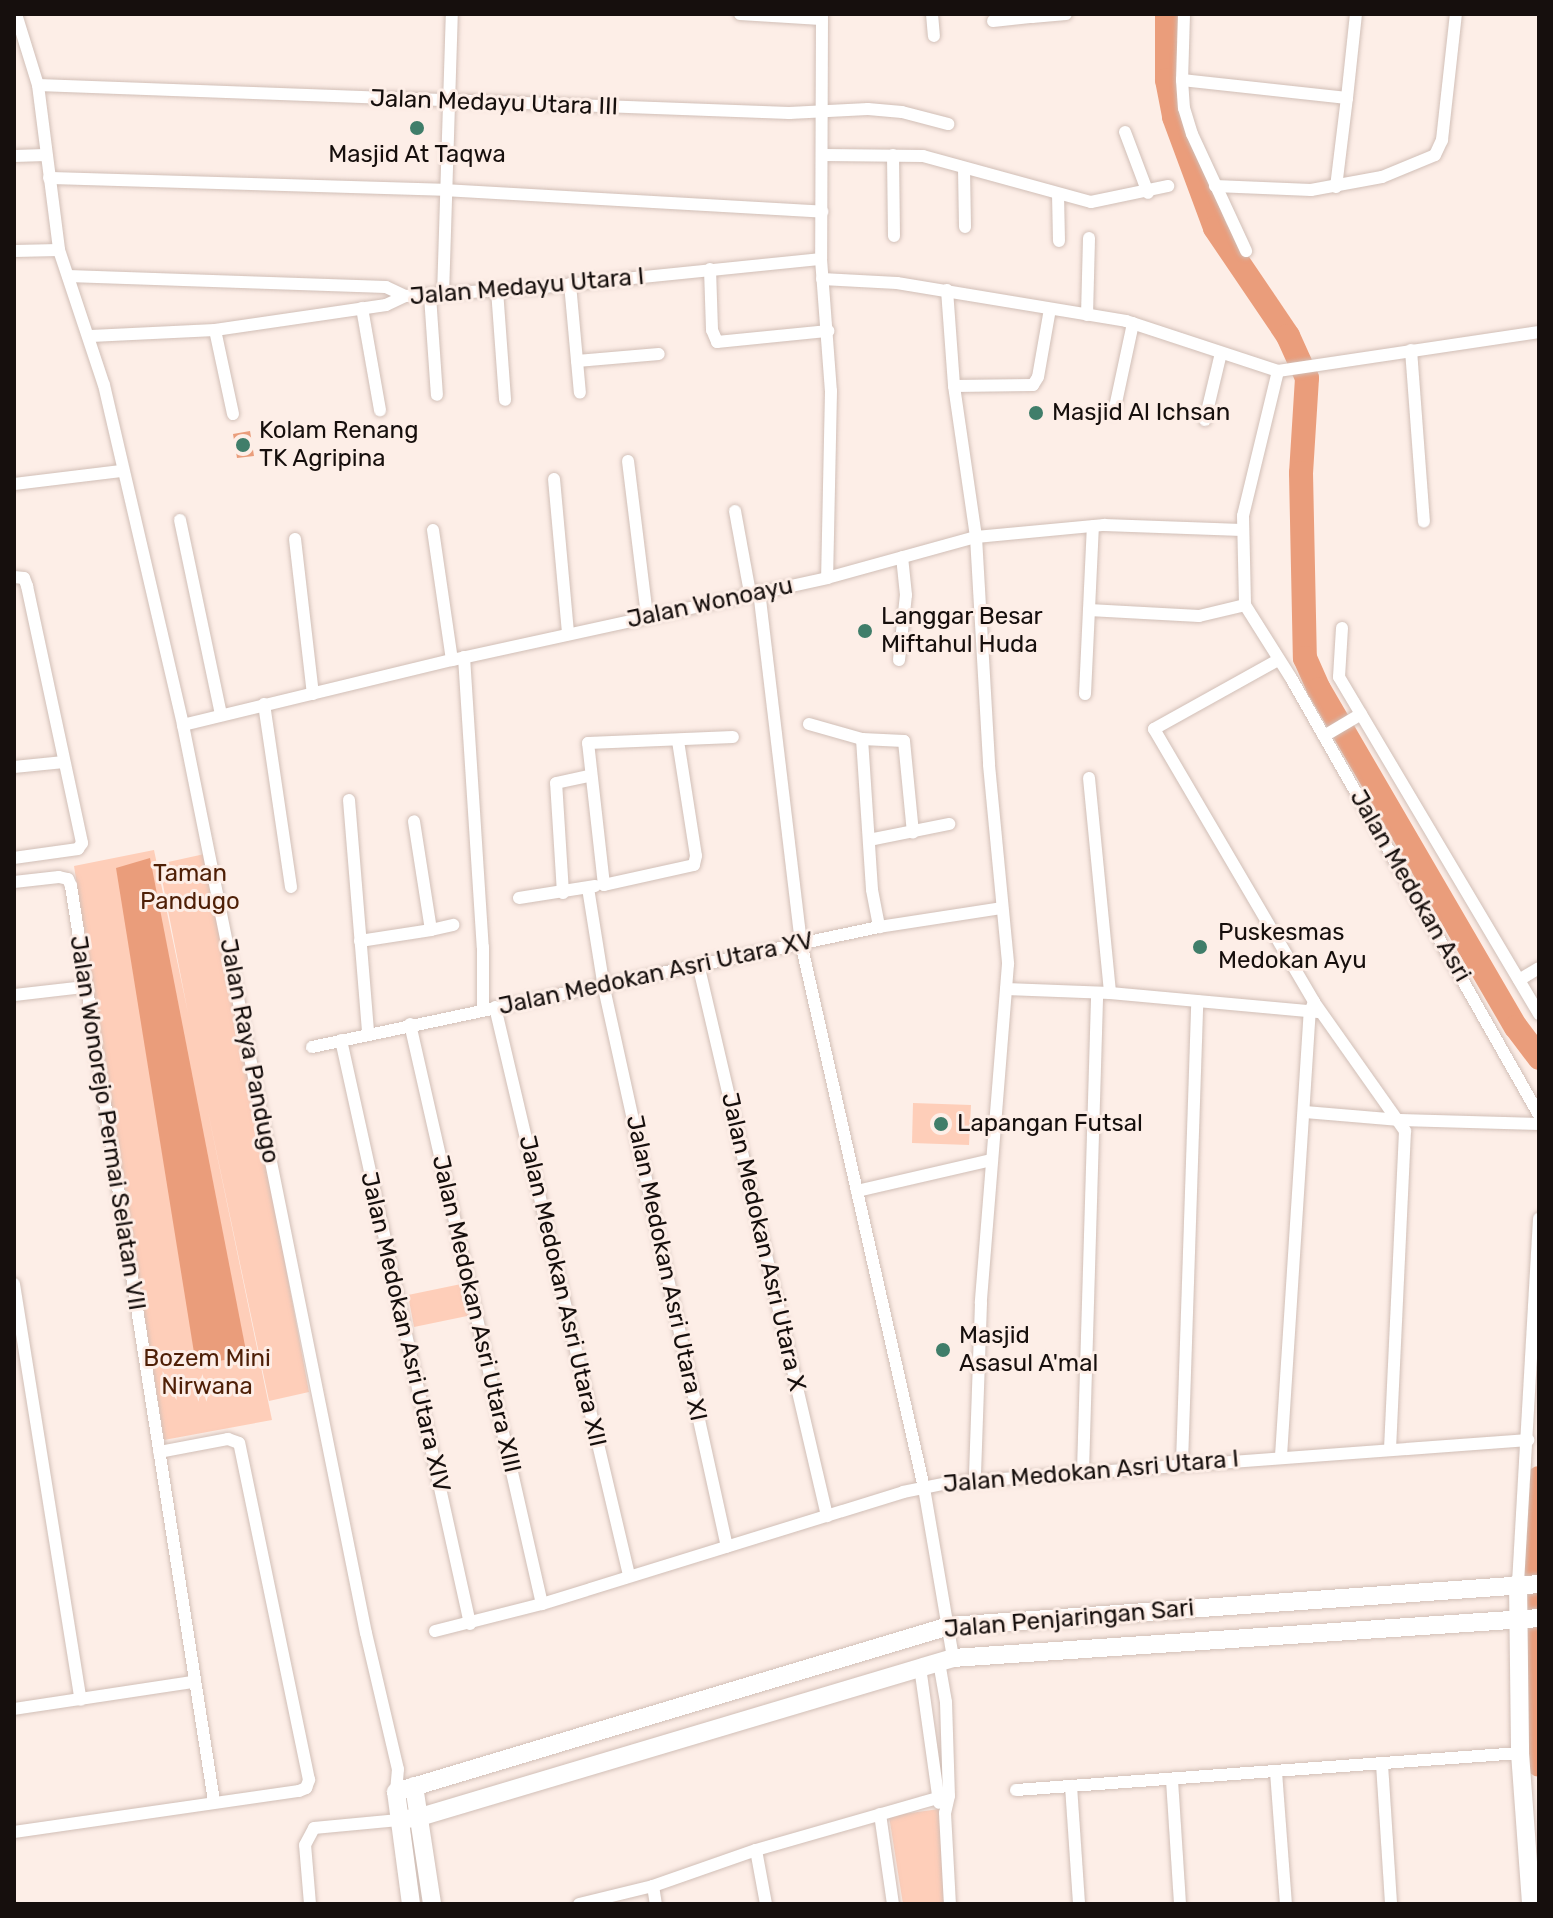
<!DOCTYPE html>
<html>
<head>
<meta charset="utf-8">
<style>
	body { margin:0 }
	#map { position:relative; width:1553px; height:1918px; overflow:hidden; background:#fdeee7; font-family:Rubik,sans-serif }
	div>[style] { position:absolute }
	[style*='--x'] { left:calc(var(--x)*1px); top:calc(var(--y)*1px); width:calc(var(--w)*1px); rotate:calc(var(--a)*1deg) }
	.green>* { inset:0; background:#feceb9 }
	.water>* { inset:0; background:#ea9d7b }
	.river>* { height:24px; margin:-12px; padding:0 12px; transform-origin:12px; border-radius:12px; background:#ea9d7b }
	.roads { filter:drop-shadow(0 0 2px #d1bfb7) drop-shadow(0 0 2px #d1bfb7) }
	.street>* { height:12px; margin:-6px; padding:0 6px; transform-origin:6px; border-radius:6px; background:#fff }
	.secondary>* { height:18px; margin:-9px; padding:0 9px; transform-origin:9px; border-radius:9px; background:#fff }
	.dots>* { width:22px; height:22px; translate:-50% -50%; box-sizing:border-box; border:4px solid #fdeee7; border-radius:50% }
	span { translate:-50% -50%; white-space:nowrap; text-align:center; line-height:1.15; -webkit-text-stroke:6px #fdeee7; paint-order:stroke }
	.street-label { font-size:24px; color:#160f0d }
	.poi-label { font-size:24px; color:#160f0d }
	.left { translate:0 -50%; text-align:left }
	.park-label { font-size:24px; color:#4e1f06 }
	.frame { position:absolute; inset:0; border:16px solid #160f0d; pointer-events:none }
</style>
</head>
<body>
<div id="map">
	<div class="green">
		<div style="clip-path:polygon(154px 850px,188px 1013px,159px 864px,209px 853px,309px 1392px,269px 1401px,207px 1107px,272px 1420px,164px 1440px,74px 866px)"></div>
		<div style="clip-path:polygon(913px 1103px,971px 1105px,969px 1145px,912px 1143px)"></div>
		<div style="clip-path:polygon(466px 1283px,472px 1315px,414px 1327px,408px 1295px)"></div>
		<div style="clip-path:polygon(939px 1809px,945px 1904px,903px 1904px,889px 1816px)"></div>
	</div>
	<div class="water">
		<div style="clip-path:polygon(250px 431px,254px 456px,237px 458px,233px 434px)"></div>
		<div style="clip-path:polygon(150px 858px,247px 1356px,196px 1365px,116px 868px)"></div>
	</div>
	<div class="river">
		<div style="--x:1167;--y:14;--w:66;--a:90"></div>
		<div style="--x:1167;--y:80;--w:38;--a:79"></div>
		<div style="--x:1174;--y:117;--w:118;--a:69.7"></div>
		<div style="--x:1215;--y:228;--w:130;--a:55.9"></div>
		<div style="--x:1288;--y:336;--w:46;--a:65.7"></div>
		<div style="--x:1307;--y:378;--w:95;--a:93.6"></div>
		<div style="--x:1301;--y:473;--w:185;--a:88.8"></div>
		<div style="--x:1305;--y:658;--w:34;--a:66"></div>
		<div style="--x:1319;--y:689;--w:391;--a:59.8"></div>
		<div style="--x:1516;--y:1027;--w:39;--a:53"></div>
		<div style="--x:1539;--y:1478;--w:129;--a:93.5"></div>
		<div style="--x:1531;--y:1607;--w:158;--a:87.1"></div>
	</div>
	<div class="roads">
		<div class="street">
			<div style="--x:16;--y:14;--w:74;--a:72.8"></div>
			<div style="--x:38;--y:85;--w:166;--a:82.7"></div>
			<div style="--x:59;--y:250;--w:142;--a:71.6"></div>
			<div style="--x:104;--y:385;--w:349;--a:76.9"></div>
			<div style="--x:183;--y:725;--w:926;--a:78.61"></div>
			<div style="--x:366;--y:1633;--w:140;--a:76.8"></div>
			<div style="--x:398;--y:1769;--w:23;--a:95"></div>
			<div style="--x:740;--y:14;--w:81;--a:3.5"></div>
			<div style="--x:822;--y:14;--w:245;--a:90.2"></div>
			<div style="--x:821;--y:259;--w:132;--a:85.7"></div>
			<div style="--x:831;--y:391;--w:187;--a:91.2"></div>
			<div style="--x:932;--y:14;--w:22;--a:85"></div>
			<div style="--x:1028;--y:14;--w:5;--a:37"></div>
			<div style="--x:1032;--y:17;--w:34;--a:-5"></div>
			<div style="--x:1184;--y:14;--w:66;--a:91.7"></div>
			<div style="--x:1182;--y:80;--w:166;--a:6.2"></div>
			<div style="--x:1347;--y:98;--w:84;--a:-83.9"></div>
			<div style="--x:993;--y:21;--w:37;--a:-6"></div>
			<div style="--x:1182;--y:80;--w:28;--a:86"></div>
			<div style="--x:1184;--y:108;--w:27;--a:73"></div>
			<div style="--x:1192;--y:134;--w:129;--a:65.2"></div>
			<div style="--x:38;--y:85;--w:752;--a:2.14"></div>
			<div style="--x:789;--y:113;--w:79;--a:-2.9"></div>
			<div style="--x:868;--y:109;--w:34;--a:5"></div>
			<div style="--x:902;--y:112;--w:48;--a:14.6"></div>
			<div style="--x:1125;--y:132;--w:65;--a:69.3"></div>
			<div style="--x:823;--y:155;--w:100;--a:0.6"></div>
			<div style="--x:923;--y:156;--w:174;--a:15.3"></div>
			<div style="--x:1091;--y:202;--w:79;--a:-11.7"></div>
			<div style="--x:893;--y:155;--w:81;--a:89.3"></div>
			<div style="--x:14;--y:156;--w:32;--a:-2"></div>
			<div style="--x:964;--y:169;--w:58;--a:89"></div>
			<div style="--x:49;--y:178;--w:396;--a:1.7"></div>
			<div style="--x:445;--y:190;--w:378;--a:3.3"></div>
			<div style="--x:1215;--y:186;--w:96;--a:2.4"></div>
			<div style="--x:1311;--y:190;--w:72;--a:-10.4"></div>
			<div style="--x:1382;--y:177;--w:57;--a:-22.5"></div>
			<div style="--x:1435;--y:155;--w:17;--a:-65"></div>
			<div style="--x:1442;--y:140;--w:127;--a:-83.7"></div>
			<div style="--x:1336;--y:187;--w:90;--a:-83"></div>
			<div style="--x:1058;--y:194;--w:47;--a:88.8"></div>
			<div style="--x:14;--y:251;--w:45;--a:-1.3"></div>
			<div style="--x:710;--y:269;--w:61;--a:88.1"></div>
			<div style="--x:712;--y:330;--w:13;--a:67"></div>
			<div style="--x:717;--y:342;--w:112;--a:-5.7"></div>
			<div style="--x:68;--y:276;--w:318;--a:2"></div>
			<div style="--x:386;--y:287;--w:21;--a:25"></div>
			<div style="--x:822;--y:279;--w:75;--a:3.1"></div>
			<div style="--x:897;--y:283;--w:232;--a:9.4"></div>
			<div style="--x:1126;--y:321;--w:160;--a:18.2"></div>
			<div style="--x:1278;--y:371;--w:264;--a:-8.5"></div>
			<div style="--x:570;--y:284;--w:109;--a:84.8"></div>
			<div style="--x:497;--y:290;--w:110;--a:85.8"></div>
			<div style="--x:947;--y:290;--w:96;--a:85.8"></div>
			<div style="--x:954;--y:386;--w:153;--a:81.7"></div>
			<div style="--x:976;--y:537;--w:228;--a:86.7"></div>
			<div style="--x:989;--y:765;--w:200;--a:84.5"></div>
			<div style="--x:1008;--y:964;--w:340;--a:94.6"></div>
			<div style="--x:981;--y:1303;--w:176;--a:92"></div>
			<div style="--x:443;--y:295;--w:281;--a:-88.2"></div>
			<div style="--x:430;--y:296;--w:99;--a:86"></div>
			<div style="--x:362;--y:308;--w:104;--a:80"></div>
			<div style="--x:1087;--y:315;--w:77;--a:-88.5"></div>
			<div style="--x:215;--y:330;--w:86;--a:77.9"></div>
			<div style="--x:91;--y:336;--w:124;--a:-2.8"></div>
			<div style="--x:215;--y:330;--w:173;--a:-8.3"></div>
			<div style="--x:386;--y:305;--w:21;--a:-25"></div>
			<div style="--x:405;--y:296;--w:130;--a:-3.5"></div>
			<div style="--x:535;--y:288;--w:287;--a:-5.8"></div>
			<div style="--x:1411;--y:350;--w:172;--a:85.7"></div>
			<div style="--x:577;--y:361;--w:82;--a:-4.9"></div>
			<div style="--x:1278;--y:371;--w:149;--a:103.6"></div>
			<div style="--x:1243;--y:516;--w:89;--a:88.7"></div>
			<div style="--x:1245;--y:605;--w:86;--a:57.8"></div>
			<div style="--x:1291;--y:678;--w:502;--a:60.42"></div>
			<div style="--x:954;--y:386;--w:79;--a:-0.7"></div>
			<div style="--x:1033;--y:385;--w:9;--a:-58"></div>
			<div style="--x:1038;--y:377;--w:69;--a:-80"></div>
			<div style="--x:1114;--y:412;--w:91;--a:-77.9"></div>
			<div style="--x:1205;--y:420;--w:69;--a:-76.6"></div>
			<div style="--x:628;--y:461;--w:156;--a:83"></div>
			<div style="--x:554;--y:479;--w:155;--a:84.8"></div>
			<div style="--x:14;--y:484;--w:108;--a:-6.9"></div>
			<div style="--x:735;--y:511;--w:83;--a:79.6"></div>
			<div style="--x:180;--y:520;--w:199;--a:78.1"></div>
			<div style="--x:433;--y:530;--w:131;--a:81.7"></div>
			<div style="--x:295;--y:539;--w:156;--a:83.4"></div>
			<div style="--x:14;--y:577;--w:10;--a:6"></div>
			<div style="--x:24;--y:578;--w:9;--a:69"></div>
			<div style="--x:27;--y:586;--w:263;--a:77.9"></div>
			<div style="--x:82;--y:843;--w:7;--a:124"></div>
			<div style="--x:78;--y:849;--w:65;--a:172"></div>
			<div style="--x:759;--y:591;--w:354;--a:83.2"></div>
			<div style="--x:801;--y:943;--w:559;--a:77.28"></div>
			<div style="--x:924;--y:1488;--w:172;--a:80.3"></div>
			<div style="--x:1089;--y:610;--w:110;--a:3.1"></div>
			<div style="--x:1199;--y:616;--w:47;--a:-13.4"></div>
			<div style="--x:1342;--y:628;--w:49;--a:93.5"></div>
			<div style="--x:1339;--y:677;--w:392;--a:59.3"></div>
			<div style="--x:464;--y:657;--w:291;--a:86.3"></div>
			<div style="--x:483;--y:947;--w:63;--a:90"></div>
			<div style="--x:899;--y:660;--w:65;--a:-83.9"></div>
			<div style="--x:906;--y:595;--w:38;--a:-96"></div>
			<div style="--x:1278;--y:660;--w:142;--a:150.9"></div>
			<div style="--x:1154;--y:729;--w:316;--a:59.6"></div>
			<div style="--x:1314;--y:1002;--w:158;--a:54.8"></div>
			<div style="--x:1405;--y:1131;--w:317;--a:92.7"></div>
			<div style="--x:1085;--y:694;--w:168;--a:-87.3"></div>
			<div style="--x:264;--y:704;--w:185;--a:81.6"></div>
			<div style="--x:809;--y:724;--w:55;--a:15.8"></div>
			<div style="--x:862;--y:739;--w:42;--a:2.7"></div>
			<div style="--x:904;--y:741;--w:92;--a:84.4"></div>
			<div style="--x:183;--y:725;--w:277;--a:-13.6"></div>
			<div style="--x:452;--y:660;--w:384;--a:-12.3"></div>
			<div style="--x:827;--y:578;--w:155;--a:-15.4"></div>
			<div style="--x:976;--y:537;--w:129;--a:-5.4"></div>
			<div style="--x:1104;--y:525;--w:138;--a:2.1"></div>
			<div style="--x:1324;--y:736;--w:43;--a:-30.7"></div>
			<div style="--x:862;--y:739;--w:151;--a:86.2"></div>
			<div style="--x:872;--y:890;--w:38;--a:79"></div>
			<div style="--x:678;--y:741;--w:116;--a:81.1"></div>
			<div style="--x:696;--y:856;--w:9;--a:103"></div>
			<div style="--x:694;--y:865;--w:92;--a:167.5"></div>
			<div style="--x:604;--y:885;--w:143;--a:-96.4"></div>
			<div style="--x:588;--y:743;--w:145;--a:-2.4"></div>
			<div style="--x:14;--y:767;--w:50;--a:-5.7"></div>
			<div style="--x:1089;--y:778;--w:216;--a:84.4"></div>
			<div style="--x:349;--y:800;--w:233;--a:85.3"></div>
			<div style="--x:869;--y:840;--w:82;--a:-11.3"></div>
			<div style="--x:14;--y:882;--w:45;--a:-6.3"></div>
			<div style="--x:59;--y:877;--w:9;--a:13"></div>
			<div style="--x:68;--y:879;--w:8;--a:67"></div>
			<div style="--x:71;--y:886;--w:926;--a:81.12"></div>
			<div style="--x:588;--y:888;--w:101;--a:80.9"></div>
			<div style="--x:604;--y:988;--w:572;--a:77.59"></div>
			<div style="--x:563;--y:893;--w:110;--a:-93.6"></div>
			<div style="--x:556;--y:783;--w:35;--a:-12"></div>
			<div style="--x:519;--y:898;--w:77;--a:-9"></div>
			<div style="--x:431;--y:930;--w:23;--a:-13"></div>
			<div style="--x:360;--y:941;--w:72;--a:-8.8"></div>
			<div style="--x:431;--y:930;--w:110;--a:-98.9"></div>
			<div style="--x:699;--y:968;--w:563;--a:76.85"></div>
			<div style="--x:1519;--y:980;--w:23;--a:-31"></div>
			<div style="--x:1006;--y:989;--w:104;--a:2.2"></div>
			<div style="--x:1110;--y:993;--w:209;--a:5.2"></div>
			<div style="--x:14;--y:995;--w:70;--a:-6.5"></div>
			<div style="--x:495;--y:1007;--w:584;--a:76.73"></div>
			<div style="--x:410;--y:1024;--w:595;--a:77.18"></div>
			<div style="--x:341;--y:1040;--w:598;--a:77.54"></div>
			<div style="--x:312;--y:1047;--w:580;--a:-11.95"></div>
			<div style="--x:879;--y:927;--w:124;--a:-8.8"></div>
			<div style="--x:1305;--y:1112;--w:95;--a:4.8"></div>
			<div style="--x:1400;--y:1120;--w:139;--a:1.6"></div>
			<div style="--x:857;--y:1191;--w:138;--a:-13"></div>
			<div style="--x:14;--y:1284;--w:421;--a:80.9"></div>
			<div style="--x:1281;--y:1456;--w:445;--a:-86.3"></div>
			<div style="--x:1310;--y:1012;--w:11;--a:-68"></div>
			<div style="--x:1182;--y:1463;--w:462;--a:-88.1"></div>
			<div style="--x:1083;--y:1471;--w:478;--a:-88.3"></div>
			<div style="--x:1518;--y:1583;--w:365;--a:-86.7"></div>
			<div style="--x:435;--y:1631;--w:110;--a:-14.2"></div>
			<div style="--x:542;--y:1604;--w:378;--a:-17.2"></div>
			<div style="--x:903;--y:1492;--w:46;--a:-11.3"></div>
			<div style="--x:948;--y:1483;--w:582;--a:-4.24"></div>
			<div style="--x:939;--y:1662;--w:41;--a:80.1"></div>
			<div style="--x:946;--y:1702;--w:94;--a:88.2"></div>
			<div style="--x:949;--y:1796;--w:17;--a:103"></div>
			<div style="--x:945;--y:1813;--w:91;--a:86.9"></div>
			<div style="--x:920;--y:1667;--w:137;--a:82"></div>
			<div style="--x:14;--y:1709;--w:181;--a:-8.6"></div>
			<div style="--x:1382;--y:1764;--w:140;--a:86.3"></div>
			<div style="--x:1276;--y:1772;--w:132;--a:85.7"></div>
			<div style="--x:1172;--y:1780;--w:124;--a:86.3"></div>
			<div style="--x:1071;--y:1786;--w:118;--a:86.1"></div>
			<div style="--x:1016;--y:1790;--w:505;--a:-4.2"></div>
			<div style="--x:880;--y:1814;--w:91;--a:81.8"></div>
			<div style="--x:14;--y:1832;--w:288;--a:-8.2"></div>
			<div style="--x:299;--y:1791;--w:8;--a:-23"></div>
			<div style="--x:306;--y:1788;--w:9;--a:-69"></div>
			<div style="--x:309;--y:1780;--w:344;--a:-101.7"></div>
			<div style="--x:239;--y:1443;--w:12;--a:-160"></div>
			<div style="--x:228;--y:1439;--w:70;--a:169.3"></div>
			<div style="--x:756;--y:1850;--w:55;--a:79.5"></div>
			<div style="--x:653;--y:1886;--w:18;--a:81"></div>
			<div style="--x:310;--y:1904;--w:59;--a:-94.8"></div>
			<div style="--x:305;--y:1845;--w:19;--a:-62"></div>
			<div style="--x:314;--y:1828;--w:85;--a:-5.4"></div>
			<div style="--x:579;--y:1904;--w:76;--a:-13.7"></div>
			<div style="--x:653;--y:1886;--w:109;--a:-19.3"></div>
			<div style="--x:756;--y:1850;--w:188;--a:-16"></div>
		</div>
		<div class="secondary">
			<div style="--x:1518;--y:1583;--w:170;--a:89.3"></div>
			<div style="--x:1520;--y:1753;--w:151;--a:85.8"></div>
			<div style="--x:414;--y:1786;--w:119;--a:81.3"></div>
			<div style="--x:399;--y:1820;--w:21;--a:-8"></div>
			<div style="--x:420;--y:1817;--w:556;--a:-16.61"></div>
			<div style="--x:953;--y:1658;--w:587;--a:-3.9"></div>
			<div style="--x:411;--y:1904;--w:113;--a:-97.6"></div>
			<div style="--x:396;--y:1792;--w:577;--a:-16.71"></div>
			<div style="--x:949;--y:1626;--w:591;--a:-4.07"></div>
		</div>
	</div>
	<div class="dots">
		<div style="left:417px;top:128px;background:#407e6a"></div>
		<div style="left:1036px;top:413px;background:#407e6a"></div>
		<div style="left:243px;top:445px;background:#407e6a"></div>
		<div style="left:865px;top:631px;background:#407e6a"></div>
		<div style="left:1200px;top:947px;background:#407e6a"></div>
		<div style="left:941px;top:1124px;background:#407e6a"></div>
		<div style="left:943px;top:1350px;background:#407e6a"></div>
	</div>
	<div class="street-label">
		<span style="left:494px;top:103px;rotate:2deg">Jalan Medayu Utara III</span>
		<span style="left:527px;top:287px;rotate:-5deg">Jalan Medayu Utara I</span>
		<span style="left:710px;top:603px;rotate:-12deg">Jalan Wonoayu</span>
		<span style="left:1410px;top:886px;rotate:60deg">Jalan Medokan Asri</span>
		<span style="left:656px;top:974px;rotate:-12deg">Jalan Medokan Asri Utara XV</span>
		<span style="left:249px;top:1051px;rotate:79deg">Jalan Raya Pandugo</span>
		<span style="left:107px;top:1123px;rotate:81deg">Jalan Wonorejo Permai Selatan VII</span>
		<span style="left:763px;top:1242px;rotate:77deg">Jalan Medokan Asri Utara X</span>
		<span style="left:666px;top:1268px;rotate:78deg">Jalan Medokan Asri Utara XI</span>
		<span style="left:562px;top:1291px;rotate:77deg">Jalan Medokan Asri Utara XII</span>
		<span style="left:476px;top:1314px;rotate:77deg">Jalan Medokan Asri Utara XIII</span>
		<span style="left:405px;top:1332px;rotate:77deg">Jalan Medokan Asri Utara XIV</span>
		<span style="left:1091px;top:1472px;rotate:-5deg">Jalan Medokan Asri Utara I</span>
		<span style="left:1069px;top:1619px;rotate:-5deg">Jalan Penjaringan Sari</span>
	</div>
	<div class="poi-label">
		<span style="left:417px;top:155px">Masjid At Taqwa</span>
		<span class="left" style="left:1052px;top:413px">Masjid Al Ichsan</span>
		<span class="left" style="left:259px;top:445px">Kolam Renang<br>TK Agripina</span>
		<span class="left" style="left:881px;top:631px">Langgar Besar<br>Miftahul Huda</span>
		<span class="left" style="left:1218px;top:947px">Puskesmas<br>Medokan Ayu</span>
		<span class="left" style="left:957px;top:1124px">Lapangan Futsal</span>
		<span class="left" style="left:959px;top:1350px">Masjid<br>Asasul A'mal</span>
	</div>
	<div class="park-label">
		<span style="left:190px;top:888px">Taman<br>Pandugo</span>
		<span style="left:207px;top:1373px">Bozem Mini<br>Nirwana</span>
	</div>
	<div class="frame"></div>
</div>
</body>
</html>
